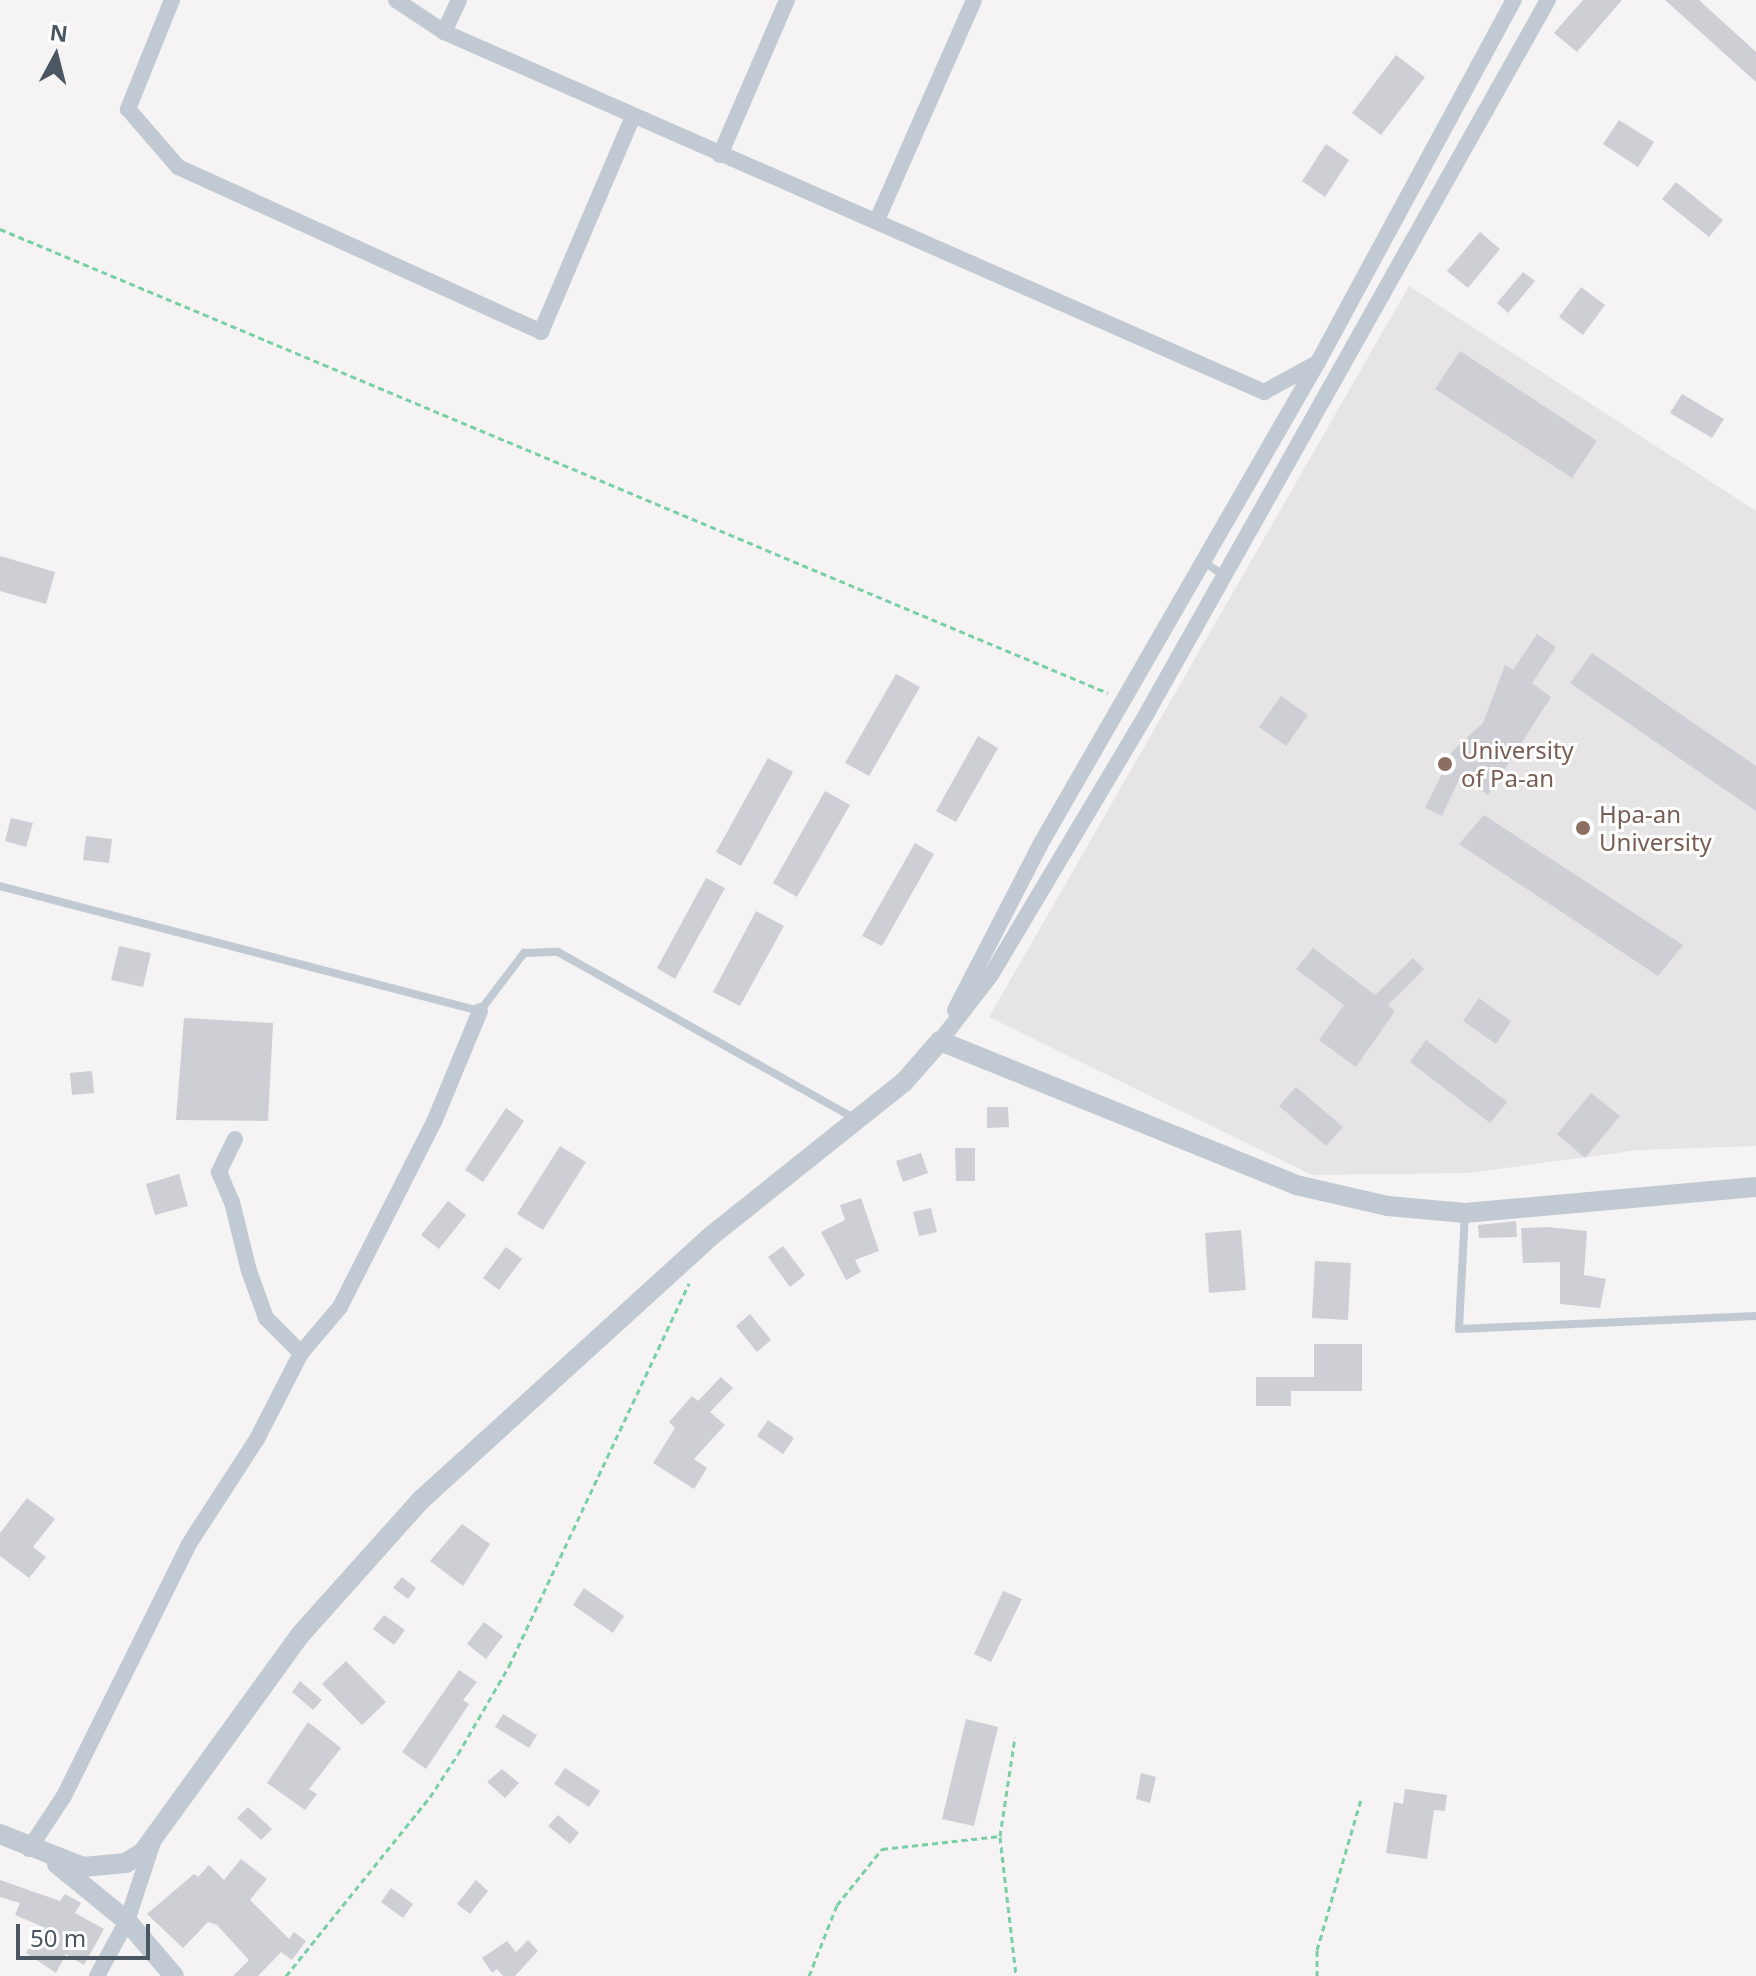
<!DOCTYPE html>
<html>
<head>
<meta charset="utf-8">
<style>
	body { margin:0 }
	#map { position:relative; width:1756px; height:1976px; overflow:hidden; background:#f5f3f3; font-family:"Noto Sans",sans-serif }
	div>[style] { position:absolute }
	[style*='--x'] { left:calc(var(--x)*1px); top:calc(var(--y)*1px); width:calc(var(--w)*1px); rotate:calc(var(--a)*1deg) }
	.education>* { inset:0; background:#e6e4e5 }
	.building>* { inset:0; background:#cdcfd5 }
	.path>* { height:3px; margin-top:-1.5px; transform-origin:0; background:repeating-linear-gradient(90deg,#7ad0a6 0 6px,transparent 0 10px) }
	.service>* { height:8px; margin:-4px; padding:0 4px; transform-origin:4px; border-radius:4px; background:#c1cad2 }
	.minor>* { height:16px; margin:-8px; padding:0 8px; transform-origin:8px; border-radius:8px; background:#c1cad2 }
	.tertiary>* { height:20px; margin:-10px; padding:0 10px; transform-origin:10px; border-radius:10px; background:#c1cad2 }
	.dots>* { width:22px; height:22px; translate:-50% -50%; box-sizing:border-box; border:4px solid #fff; border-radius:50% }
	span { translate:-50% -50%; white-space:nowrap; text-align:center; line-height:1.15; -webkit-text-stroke:6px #fff; paint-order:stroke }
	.education-label { font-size:24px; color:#785e54 }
	.left { translate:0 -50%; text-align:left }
	.north { position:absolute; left:16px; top:16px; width:80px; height:80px; -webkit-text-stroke:6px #fff; paint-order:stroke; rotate:7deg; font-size:22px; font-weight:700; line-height:32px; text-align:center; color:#4a5661 }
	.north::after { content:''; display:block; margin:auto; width:28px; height:36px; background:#4a5661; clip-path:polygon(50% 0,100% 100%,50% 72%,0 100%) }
	.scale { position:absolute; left:16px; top:1924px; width:134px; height:36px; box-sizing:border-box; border:4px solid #4a5661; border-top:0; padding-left:10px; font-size:24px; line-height:28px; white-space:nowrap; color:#4a5661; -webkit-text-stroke:6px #fff; paint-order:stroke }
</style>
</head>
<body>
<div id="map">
	<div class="education">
		<div style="clip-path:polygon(1409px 286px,1756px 511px,1756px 1146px,1638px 1150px,1469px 1173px,1312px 1175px,989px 1017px)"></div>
	</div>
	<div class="building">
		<div style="clip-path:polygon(1583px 0,1622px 0,1577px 52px,1554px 33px)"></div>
		<div style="clip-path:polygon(1665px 0,1699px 0,1722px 21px,1756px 52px,1756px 82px)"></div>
		<div style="clip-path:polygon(1396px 55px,1425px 77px,1381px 135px,1352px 113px)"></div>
		<div style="clip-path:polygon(1619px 120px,1654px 142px,1638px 167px,1603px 144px)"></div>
		<div style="clip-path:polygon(1326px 144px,1349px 160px,1325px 197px,1302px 181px)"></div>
		<div style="clip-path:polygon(1676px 182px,1723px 220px,1709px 237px,1662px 199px)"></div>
		<div style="clip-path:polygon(1480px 232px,1500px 249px,1468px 288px,1447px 271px)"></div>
		<div style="clip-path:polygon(1523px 272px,1535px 281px,1508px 313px,1497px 303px)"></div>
		<div style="clip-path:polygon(1581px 287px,1605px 305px,1583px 335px,1559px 317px)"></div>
		<div style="clip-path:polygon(1460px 351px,1597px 441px,1572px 478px,1435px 389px)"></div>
		<div style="clip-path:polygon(1682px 394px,1724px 419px,1712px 438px,1670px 413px)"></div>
		<div style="clip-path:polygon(0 556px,55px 572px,46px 604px,0 591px)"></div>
		<div style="clip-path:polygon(1537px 634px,1556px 647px,1532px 683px,1551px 697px,1488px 795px,1461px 775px,1442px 816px,1425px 808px,1447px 763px,1443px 760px,1483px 723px,1505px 665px,1513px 670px)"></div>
		<div style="clip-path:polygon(1592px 653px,1756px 766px,1756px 811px,1570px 683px)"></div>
		<div style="clip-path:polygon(896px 674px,920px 687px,869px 776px,845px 763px)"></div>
		<div style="clip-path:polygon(1281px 696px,1308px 715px,1286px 746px,1259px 727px)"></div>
		<div style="clip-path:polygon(978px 736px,998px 748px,956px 822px,936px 811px)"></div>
		<div style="clip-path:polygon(768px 758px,793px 772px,741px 866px,716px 852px)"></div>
		<div style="clip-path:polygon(825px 791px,850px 805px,797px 897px,773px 883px)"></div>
		<div style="clip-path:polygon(1484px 815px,1683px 945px,1658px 976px,1459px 844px)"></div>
		<div style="clip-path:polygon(11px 818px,33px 823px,26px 847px,5px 841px)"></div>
		<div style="clip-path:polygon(86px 836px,112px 839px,109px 863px,83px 860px)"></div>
		<div style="clip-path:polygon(915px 843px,934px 854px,882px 946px,862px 936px)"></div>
		<div style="clip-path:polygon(706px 878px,725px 888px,675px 979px,657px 968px)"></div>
		<div style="clip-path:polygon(756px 911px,784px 926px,740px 1006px,713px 992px)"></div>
		<div style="clip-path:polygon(119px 946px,151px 953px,143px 987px,111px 980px)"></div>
		<div style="clip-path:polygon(1313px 948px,1375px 995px,1413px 958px,1424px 969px,1388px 1005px,1395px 1011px,1356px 1067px,1319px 1040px,1344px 1005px,1296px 969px)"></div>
		<div style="clip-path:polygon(1479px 998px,1511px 1021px,1496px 1044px,1463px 1021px)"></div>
		<div style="clip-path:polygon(184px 1018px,273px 1023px,268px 1121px,176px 1120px)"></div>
		<div style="clip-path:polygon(1426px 1040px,1507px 1102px,1490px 1123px,1410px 1062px)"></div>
		<div style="clip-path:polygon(92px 1071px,94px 1093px,72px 1095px,70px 1073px)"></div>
		<div style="clip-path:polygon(1296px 1087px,1343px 1127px,1326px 1146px,1279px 1106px)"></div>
		<div style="clip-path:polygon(1591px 1093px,1620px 1116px,1585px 1158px,1557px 1134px)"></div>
		<div style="clip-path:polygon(987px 1107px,1008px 1107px,1009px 1127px,987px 1128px)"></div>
		<div style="clip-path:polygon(506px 1108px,524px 1121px,483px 1182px,465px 1170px)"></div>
		<div style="clip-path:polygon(560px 1146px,586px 1162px,543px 1230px,517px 1214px)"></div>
		<div style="clip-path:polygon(955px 1148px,975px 1148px,975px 1181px,956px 1181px)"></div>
		<div style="clip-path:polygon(921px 1153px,928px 1173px,903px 1182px,896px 1161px)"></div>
		<div style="clip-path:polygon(179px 1174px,188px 1206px,155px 1215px,146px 1184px)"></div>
		<div style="clip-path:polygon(861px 1198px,879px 1251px,855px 1260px,861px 1272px,846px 1280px,821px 1232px,845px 1220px,840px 1205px)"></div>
		<div style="clip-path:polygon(448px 1201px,466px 1215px,439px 1249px,421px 1235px)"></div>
		<div style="clip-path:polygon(931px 1208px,937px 1232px,919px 1236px,913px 1212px)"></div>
		<div style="clip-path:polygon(1516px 1221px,1517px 1237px,1479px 1238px,1478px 1225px)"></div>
		<div style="clip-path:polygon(1547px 1227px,1587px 1231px,1584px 1275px,1606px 1279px,1600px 1308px,1560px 1304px,1560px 1262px,1523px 1263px,1521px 1228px)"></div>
		<div style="clip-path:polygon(1241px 1230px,1246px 1290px,1209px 1293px,1205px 1233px)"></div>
		<div style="clip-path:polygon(783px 1246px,805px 1275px,790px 1287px,768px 1257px)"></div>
		<div style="clip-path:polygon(506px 1247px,522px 1259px,499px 1290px,483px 1278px)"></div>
		<div style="clip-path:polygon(1315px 1261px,1351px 1263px,1348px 1320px,1312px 1318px)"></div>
		<div style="clip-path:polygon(750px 1314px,771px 1340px,757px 1352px,736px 1326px)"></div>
		<div style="clip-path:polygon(1314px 1344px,1362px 1344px,1362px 1391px,1291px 1391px,1291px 1406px,1256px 1406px,1256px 1377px,1314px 1377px)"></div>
		<div style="clip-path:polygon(721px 1377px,733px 1388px,710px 1412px,725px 1425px,694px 1459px,707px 1468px,694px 1489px,653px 1463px,675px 1428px,669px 1422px,692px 1396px,698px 1401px)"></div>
		<div style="clip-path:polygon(768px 1420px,794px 1438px,783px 1454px,757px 1436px)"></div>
		<div style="clip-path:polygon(27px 1498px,55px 1519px,33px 1547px,46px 1557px,29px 1578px,0 1556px,0 1533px)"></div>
		<div style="clip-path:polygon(462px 1524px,490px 1544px,463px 1586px,430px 1561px)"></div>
		<div style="clip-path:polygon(402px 1577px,416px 1588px,408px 1599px,393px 1588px)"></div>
		<div style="clip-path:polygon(584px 1588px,624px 1616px,613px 1633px,573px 1605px)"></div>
		<div style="clip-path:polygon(1003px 1591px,1022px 1599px,991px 1662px,974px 1654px)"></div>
		<div style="clip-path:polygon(384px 1615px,405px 1630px,394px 1645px,373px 1629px)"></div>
		<div style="clip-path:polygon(484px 1622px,503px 1636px,486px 1659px,467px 1644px)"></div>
		<div style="clip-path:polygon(346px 1661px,386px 1702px,362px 1725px,322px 1684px)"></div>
		<div style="clip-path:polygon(459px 1670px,477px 1682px,463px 1700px,469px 1704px,426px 1769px,402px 1752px)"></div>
		<div style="clip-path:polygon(300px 1681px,322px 1700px,313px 1710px,292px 1692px)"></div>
		<div style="clip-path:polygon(503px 1714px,537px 1735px,529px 1748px,495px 1727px)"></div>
		<div style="clip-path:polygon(966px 1719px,998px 1727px,974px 1826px,942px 1819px)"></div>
		<div style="clip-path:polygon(308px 1722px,341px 1748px,309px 1789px,317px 1794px,305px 1810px,267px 1783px)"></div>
		<div style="clip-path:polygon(565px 1768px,600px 1791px,589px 1807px,554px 1784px)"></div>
		<div style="clip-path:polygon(502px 1769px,519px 1783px,505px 1798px,487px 1782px)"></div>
		<div style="clip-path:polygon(1141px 1773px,1156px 1777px,1150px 1803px,1136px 1799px)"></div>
		<div style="clip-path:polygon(1405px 1789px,1447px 1795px,1445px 1811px,1434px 1810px,1427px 1859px,1386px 1853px,1394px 1802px,1403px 1804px)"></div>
		<div style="clip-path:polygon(248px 1807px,272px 1829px,261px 1840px,237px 1818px)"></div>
		<div style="clip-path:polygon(558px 1815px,579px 1833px,570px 1844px,548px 1826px)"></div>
		<div style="clip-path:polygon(241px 1859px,267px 1879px,250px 1900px,289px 1939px,294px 1932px,306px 1941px,292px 1960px,281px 1952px,258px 1976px,233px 1976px,249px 1960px,217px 1925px,208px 1922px,183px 1948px,147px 1914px,194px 1874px,198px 1877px,209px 1865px,224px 1880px)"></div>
		<div style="clip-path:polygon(0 1880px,60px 1901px,65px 1894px,81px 1903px,75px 1913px,104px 1929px,84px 1965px,66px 1954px,56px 1973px,26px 1953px,43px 1927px,15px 1915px,20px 1903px,0 1897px)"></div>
		<div style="clip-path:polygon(476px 1880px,488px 1891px,470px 1914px,457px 1904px)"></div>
		<div style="clip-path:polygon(391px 1888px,413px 1904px,403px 1918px,381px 1902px)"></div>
		<div style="clip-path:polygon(528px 1940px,538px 1951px,515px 1976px,503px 1976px,497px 1969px,492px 1973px,482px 1958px,507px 1941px,516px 1952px)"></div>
	</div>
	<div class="path">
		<div style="--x:0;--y:229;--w:1201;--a:22.72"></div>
		<div style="--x:1000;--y:1837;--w:140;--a:83.4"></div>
		<div style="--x:286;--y:1976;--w:230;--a:-51.2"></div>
		<div style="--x:430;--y:1797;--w:51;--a:-56.9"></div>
		<div style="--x:458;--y:1754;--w:102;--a:-59.9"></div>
		<div style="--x:509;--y:1666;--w:423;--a:-64.8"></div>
		<div style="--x:809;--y:1976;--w:76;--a:-68.5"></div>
		<div style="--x:837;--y:1905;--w:72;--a:-51.2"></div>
		<div style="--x:882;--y:1849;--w:119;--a:-6.3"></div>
		<div style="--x:1000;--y:1836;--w:100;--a:-81.4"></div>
		<div style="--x:1317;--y:1976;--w:26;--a:-90"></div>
		<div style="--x:1317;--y:1950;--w:156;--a:-73.7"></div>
	</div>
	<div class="service">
		<div style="--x:1204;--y:562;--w:25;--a:34"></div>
		<div style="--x:0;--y:886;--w:496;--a:14.6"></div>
		<div style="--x:480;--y:1011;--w:73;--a:-52.8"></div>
		<div style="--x:524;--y:953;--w:34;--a:-2"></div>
		<div style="--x:558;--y:952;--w:341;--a:29.3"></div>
		<div style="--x:1465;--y:1213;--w:116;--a:93"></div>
		<div style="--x:1459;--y:1329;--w:297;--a:-2.5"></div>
	</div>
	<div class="minor">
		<div style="--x:172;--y:0;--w:118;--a:112"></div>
		<div style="--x:128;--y:109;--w:77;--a:49.2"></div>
		<div style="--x:178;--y:167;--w:399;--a:24.4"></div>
		<div style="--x:541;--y:332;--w:235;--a:-66.9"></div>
		<div style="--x:396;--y:0;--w:58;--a:33.7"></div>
		<div style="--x:444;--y:32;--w:896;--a:23.7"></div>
		<div style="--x:1264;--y:392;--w:60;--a:-28.7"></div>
		<div style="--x:444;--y:32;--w:35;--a:-65"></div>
		<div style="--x:720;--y:155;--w:169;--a:-66.6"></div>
		<div style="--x:877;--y:220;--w:240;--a:-66.2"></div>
		<div style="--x:955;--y:1010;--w:186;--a:-62.7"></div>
		<div style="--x:1040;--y:845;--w:557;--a:-60.08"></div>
		<div style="--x:1318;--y:362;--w:412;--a:-61.6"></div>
		<div style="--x:940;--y:1041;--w:83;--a:-52.3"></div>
		<div style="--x:991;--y:975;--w:305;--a:-59.2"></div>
		<div style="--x:1147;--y:713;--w:818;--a:-60.65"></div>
		<div style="--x:235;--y:1139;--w:37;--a:116"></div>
		<div style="--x:219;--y:1172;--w:33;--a:67"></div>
		<div style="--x:232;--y:1202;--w:71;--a:76.2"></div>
		<div style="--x:249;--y:1271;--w:50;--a:70.1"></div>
		<div style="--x:266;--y:1318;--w:49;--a:45"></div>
		<div style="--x:29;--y:1849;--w:64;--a:-56.6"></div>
		<div style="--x:64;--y:1796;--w:281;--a:-63.6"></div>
		<div style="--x:189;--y:1544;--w:125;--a:-57.1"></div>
		<div style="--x:257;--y:1439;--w:97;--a:-62.9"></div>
		<div style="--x:301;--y:1353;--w:60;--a:-49.7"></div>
		<div style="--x:340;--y:1307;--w:208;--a:-63.1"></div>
		<div style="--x:434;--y:1122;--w:120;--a:-67.5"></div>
		<div style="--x:97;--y:1976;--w:63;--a:-61.4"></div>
		<div style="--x:127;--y:1921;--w:83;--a:-71.8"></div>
	</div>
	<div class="tertiary">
		<div style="--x:0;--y:1834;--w:89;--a:21.7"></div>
		<div style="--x:83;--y:1867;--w:43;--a:-5.3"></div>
		<div style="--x:126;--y:1863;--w:20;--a:-33"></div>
		<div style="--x:143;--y:1852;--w:269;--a:-54.1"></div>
		<div style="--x:301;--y:1634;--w:180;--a:-48.2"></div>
		<div style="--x:421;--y:1500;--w:392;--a:-42.3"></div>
		<div style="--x:711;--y:1236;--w:247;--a:-38.6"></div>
		<div style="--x:904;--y:1082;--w:55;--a:-48.7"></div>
		<div style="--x:940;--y:1041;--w:384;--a:22"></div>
		<div style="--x:1296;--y:1185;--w:94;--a:12.9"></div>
		<div style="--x:1388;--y:1206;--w:77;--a:5.2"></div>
		<div style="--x:1465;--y:1213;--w:292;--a:-5.1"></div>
		<div style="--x:57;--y:1864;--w:90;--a:39.2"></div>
		<div style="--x:127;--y:1921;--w:72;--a:49.5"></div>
	</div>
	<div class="dots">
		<div style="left:1445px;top:764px;background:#8d6e63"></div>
		<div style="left:1583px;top:828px;background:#8d6e63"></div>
	</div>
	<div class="education-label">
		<span class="left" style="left:1461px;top:764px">University<br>of Pa-an</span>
		<span class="left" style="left:1599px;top:828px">Hpa-an<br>University</span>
	</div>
	<div class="north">N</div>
	<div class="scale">50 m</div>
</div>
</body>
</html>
